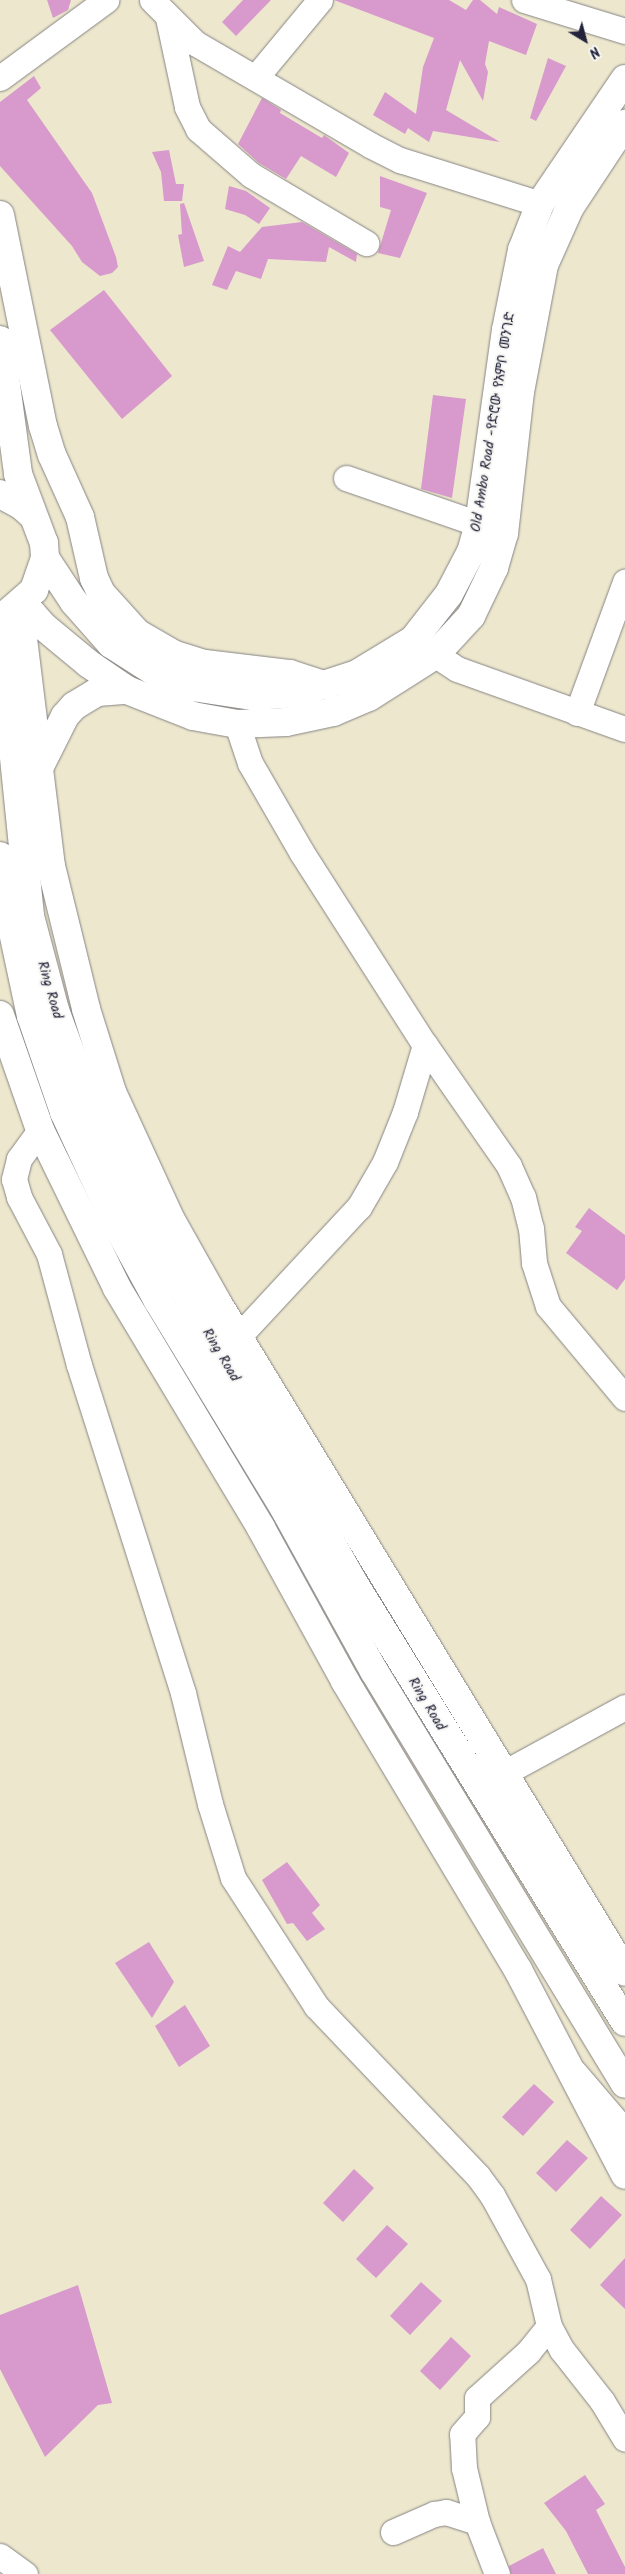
<!DOCTYPE html>
<html>
<head>
<meta charset="utf-8">
<style>
	body { margin:0 }
	#map { position:relative; width:625px; height:2574px; overflow:hidden; background:#ece7cd; font-family:Kalam,"Noto Sans Ethiopic",sans-serif }
	div>[style] { position:absolute }
	[style*='--x'] { left:calc(var(--x)*1px); top:calc(var(--y)*1px); width:calc(var(--w)*1px); rotate:calc(var(--a)*1deg) }
	.building>* { inset:0; background:#d899cd }
	.roads { filter:drop-shadow(0 0 1px #878484) drop-shadow(0 0 1px #878484) }
	.minor>* { height:25px; margin:-12.5px; padding:0 12.5px; transform-origin:12.5px; border-radius:12.5px; background:#fff }
	.major>* { height:28px; margin:-14px; padding:0 14px; transform-origin:14px; border-radius:14px; background:#fff }
	.highway>* { height:28px; margin:-14px; padding:0 14px; transform-origin:14px; border-radius:14px; background:#fff }
	span { translate:-50% -50%; white-space:nowrap; text-align:center; line-height:1.15; -webkit-text-stroke:4px #f6f6f2; paint-order:stroke }
	.street-label { font-size:14px; color:#22223b }
	.north { position:absolute; left:560px; top:15px; width:50px; height:50px; -webkit-text-stroke:4px #f6f6f2; paint-order:stroke; rotate:143deg; font-size:14px; font-weight:700; line-height:20px; text-align:center; color:#22223b }
	.north::after { content:''; display:block; margin:auto; width:18px; height:22px; background:#22223b; clip-path:polygon(50% 0,100% 100%,50% 72%,0 100%) }
</style>
</head>
<body>
<div id="map">
	<div class="building">
		<div style="clip-path:polygon(47px 0,71px 0,68px 10px,53px 18px)"></div>
		<div style="clip-path:polygon(243px 0,271px 0,236px 36px,222px 22px)"></div>
		<div style="clip-path:polygon(334px 0,449px 0,466px 10px,473px 0,480px 0,497px 14px,499px 7px,537px 24px,526px 55px,489px 41px,485px 64px,488px 72px,483px 101px,460px 60px,446px 110px,500px 142px,433px 131px,429px 142px,408px 128px,405px 134px,373px 115px,385px 92px,416px 114px,423px 67px,434px 38px)"></div>
		<div style="clip-path:polygon(548px 58px,566px 66px,536px 121px,530px 118px)"></div>
		<div style="clip-path:polygon(34px 76px,41px 88px,27px 100px,92px 193px,116px 257px,118px 267px,112px 273px,100px 276px,82px 262px,72px 246px,0 166px,0 102px)"></div>
		<div style="clip-path:polygon(262px 98px,281px 110px,280px 113px,322px 138px,324px 135px,349px 153px,336px 177px,301px 156px,286px 179px,259px 163px,238px 144px)"></div>
		<div style="clip-path:polygon(169px 150px,176px 184px,184px 184px,182px 201px,164px 201px,161px 172px,152px 152px)"></div>
		<div style="clip-path:polygon(380px 176px,427px 193px,400px 258px,378px 253px,391px 210px,380px 207px)"></div>
		<div style="clip-path:polygon(229px 186px,246px 191px,270px 208px,259px 224px,245px 215px,225px 209px)"></div>
		<div style="clip-path:polygon(184px 203px,204px 261px,184px 267px,178px 235px,182px 234px,180px 204px)"></div>
		<div style="clip-path:polygon(302px 222px,357px 254px,356px 262px,329px 247px,326px 262px,268px 259px,261px 279px,236px 271px,227px 290px,212px 285px,228px 246px,240px 252px,262px 227px)"></div>
		<div style="clip-path:polygon(104px 290px,172px 376px,122px 419px,50px 330px)"></div>
		<div style="clip-path:polygon(433px 395px,466px 399px,452px 498px,421px 489px)"></div>
		<div style="clip-path:polygon(589px 1208px,625px 1235px,625px 1279px,617px 1290px,566px 1253px,582px 1231px,575px 1227px)"></div>
		<div style="clip-path:polygon(287px 1862px,320px 1905px,312px 1913px,325px 1929px,307px 1941px,293px 1923px,287px 1924px,262px 1880px)"></div>
		<div style="clip-path:polygon(149px 1942px,174px 1982px,152px 2018px,115px 1963px)"></div>
		<div style="clip-path:polygon(185px 2005px,210px 2046px,179px 2067px,155px 2026px)"></div>
		<div style="clip-path:polygon(534px 2084px,554px 2102px,523px 2136px,502px 2117px)"></div>
		<div style="clip-path:polygon(567px 2140px,588px 2158px,556px 2192px,536px 2173px)"></div>
		<div style="clip-path:polygon(354px 2169px,374px 2188px,343px 2222px,323px 2203px)"></div>
		<div style="clip-path:polygon(601px 2196px,622px 2215px,590px 2249px,570px 2230px)"></div>
		<div style="clip-path:polygon(387px 2225px,408px 2244px,376px 2278px,356px 2259px)"></div>
		<div style="clip-path:polygon(625px 2258px,625px 2309px,600px 2285px)"></div>
		<div style="clip-path:polygon(421px 2282px,442px 2301px,410px 2335px,390px 2316px)"></div>
		<div style="clip-path:polygon(78px 2285px,112px 2403px,98px 2405px,45px 2457px,0 2369px,0 2315px)"></div>
		<div style="clip-path:polygon(451px 2337px,471px 2356px,440px 2390px,420px 2371px)"></div>
		<div style="clip-path:polygon(585px 2475px,605px 2504px,596px 2510px,625px 2567px,625px 2574px,588px 2574px,566px 2531px,544px 2503px)"></div>
		<div style="clip-path:polygon(543px 2548px,556px 2574px,511px 2574px,509px 2566px)"></div>
	</div>
	<div class="roads">
		<div class="minor">
			<div style="--x:152;--y:0;--w:61;--a:45"></div>
			<div style="--x:195;--y:43;--w:203;--a:30.2"></div>
			<div style="--x:370;--y:145;--w:34;--a:27"></div>
			<div style="--x:400;--y:160;--w:147;--a:17.4"></div>
			<div style="--x:524;--y:0;--w:106;--a:17.1"></div>
			<div style="--x:168;--y:18;--w:91;--a:77.9"></div>
			<div style="--x:187;--y:107;--w:25;--a:63"></div>
			<div style="--x:198;--y:129;--w:70;--a:41"></div>
			<div style="--x:251;--y:175;--w:134;--a:30.6"></div>
			<div style="--x:256;--y:77;--w:100;--a:-50.3"></div>
			<div style="--x:0;--y:78;--w:132;--a:-36.3"></div>
			<div style="--x:346;--y:478;--w:141;--a:19.1"></div>
			<div style="--x:419;--y:644;--w:45;--a:33.3"></div>
			<div style="--x:457;--y:669;--w:178;--a:19.7"></div>
			<div style="--x:577;--y:713;--w:140;--a:-69.9"></div>
			<div style="--x:237;--y:724;--w:41;--a:71.6"></div>
			<div style="--x:250;--y:763;--w:104;--a:60"></div>
			<div style="--x:302;--y:853;--w:228;--a:57.4"></div>
			<div style="--x:425;--y:1045;--w:147;--a:55.2"></div>
			<div style="--x:509;--y:1166;--w:34;--a:66"></div>
			<div style="--x:523;--y:1197;--w:32;--a:76"></div>
			<div style="--x:531;--y:1228;--w:35;--a:85"></div>
			<div style="--x:534;--y:1263;--w:45;--a:72"></div>
			<div style="--x:548;--y:1306;--w:120;--a:50.1"></div>
			<div style="--x:40;--y:1130;--w:36;--a:126"></div>
			<div style="--x:19;--y:1159;--w:21;--a:104"></div>
			<div style="--x:14;--y:1179;--w:19;--a:74"></div>
			<div style="--x:19;--y:1197;--w:64;--a:62.2"></div>
			<div style="--x:49;--y:1254;--w:115;--a:74.9"></div>
			<div style="--x:79;--y:1365;--w:344;--a:72.4"></div>
			<div style="--x:183;--y:1693;--w:114;--a:76.3"></div>
			<div style="--x:210;--y:1804;--w:77;--a:72.7"></div>
			<div style="--x:233;--y:1878;--w:153;--a:57"></div>
			<div style="--x:316;--y:2006;--w:235;--a:46.4"></div>
			<div style="--x:478;--y:2176;--w:24;--a:54"></div>
			<div style="--x:492;--y:2195;--w:96;--a:61.3"></div>
			<div style="--x:538;--y:2279;--w:48;--a:76.8"></div>
			<div style="--x:549;--y:2326;--w:27;--a:62"></div>
			<div style="--x:562;--y:2350;--w:65;--a:51.9"></div>
			<div style="--x:602;--y:2401;--w:44;--a:58.8"></div>
			<div style="--x:238;--y:1337;--w:178;--a:-47.1"></div>
			<div style="--x:359;--y:1207;--w:52;--a:-60"></div>
			<div style="--x:385;--y:1162;--w:54;--a:-68.2"></div>
			<div style="--x:405;--y:1112;--w:70;--a:-73.4"></div>
			<div style="--x:502;--y:1774;--w:140;--a:-28.6"></div>
			<div style="--x:393;--y:2532;--w:45;--a:-23.7"></div>
			<div style="--x:434;--y:2514;--w:12;--a:-9"></div>
			<div style="--x:446;--y:2512;--w:33;--a:18"></div>
			<div style="--x:0;--y:2556;--w:31;--a:36"></div>
			<div style="--x:497;--y:2574;--w:56;--a:-111"></div>
			<div style="--x:477;--y:2522;--w:56;--a:-103.5"></div>
			<div style="--x:464;--y:2468;--w:34;--a:-93"></div>
			<div style="--x:462;--y:2434;--w:23;--a:-49"></div>
			<div style="--x:477;--y:2417;--w:19;--a:-90"></div>
			<div style="--x:477;--y:2398;--w:69;--a:-42"></div>
			<div style="--x:528;--y:2352;--w:33;--a:-51"></div>
		</div>
		<div class="major">
			<div style="--x:0;--y:215;--w:215;--a:78.5"></div>
			<div style="--x:43;--y:426;--w:30;--a:73"></div>
			<div style="--x:52;--y:455;--w:68;--a:65.7"></div>
			<div style="--x:80;--y:517;--w:63;--a:77.1"></div>
			<div style="--x:94;--y:578;--w:17;--a:65"></div>
			<div style="--x:101;--y:593;--w:54;--a:48"></div>
			<div style="--x:137;--y:633;--w:44;--a:30.1"></div>
			<div style="--x:175;--y:655;--w:31;--a:17"></div>
			<div style="--x:205;--y:664;--w:86;--a:6.7"></div>
			<div style="--x:290;--y:674;--w:38;--a:18"></div>
			<div style="--x:0;--y:340;--w:135;--a:82.3"></div>
			<div style="--x:18;--y:474;--w:74;--a:69.4"></div>
			<div style="--x:44;--y:543;--w:15;--a:86"></div>
			<div style="--x:45;--y:558;--w:34;--a:109"></div>
			<div style="--x:34;--y:590;--w:35;--a:139"></div>
			<div style="--x:0;--y:494;--w:24;--a:28"></div>
			<div style="--x:21;--y:505;--w:15;--a:42"></div>
			<div style="--x:45;--y:558;--w:53;--a:56.6"></div>
			<div style="--x:74;--y:602;--w:56;--a:48.6"></div>
			<div style="--x:111;--y:644;--w:65;--a:32.5"></div>
			<div style="--x:166;--y:679;--w:27;--a:17"></div>
			<div style="--x:192;--y:687;--w:62;--a:8.4"></div>
			<div style="--x:253;--y:696;--w:46;--a:-3.7"></div>
			<div style="--x:299;--y:693;--w:61;--a:-18.1"></div>
			<div style="--x:357;--y:674;--w:66;--a:-31.3"></div>
			<div style="--x:413;--y:640;--w:58;--a:-52"></div>
			<div style="--x:449;--y:594;--w:47;--a:-62.4"></div>
			<div style="--x:471;--y:552;--w:29;--a:-74"></div>
			<div style="--x:479;--y:524;--w:196;--a:-82.1"></div>
			<div style="--x:506;--y:330;--w:82;--a:-78.7"></div>
			<div style="--x:522;--y:250;--w:49;--a:-68.6"></div>
			<div style="--x:540;--y:204;--w:151;--a:-55.8"></div>
			<div style="--x:23;--y:603;--w:30;--a:49"></div>
			<div style="--x:43;--y:626;--w:60;--a:39.6"></div>
			<div style="--x:89;--y:664;--w:46;--a:34.4"></div>
			<div style="--x:127;--y:690;--w:71;--a:21.5"></div>
			<div style="--x:193;--y:716;--w:45;--a:10.3"></div>
			<div style="--x:237;--y:724;--w:49;--a:-2.3"></div>
			<div style="--x:286;--y:722;--w:48;--a:-12"></div>
			<div style="--x:333;--y:712;--w:39;--a:-23"></div>
			<div style="--x:369;--y:697;--w:78;--a:-32.5"></div>
			<div style="--x:435;--y:655;--w:53;--a:-47.3"></div>
			<div style="--x:471;--y:616;--w:53;--a:-64.4"></div>
			<div style="--x:494;--y:568;--w:35;--a:-74"></div>
			<div style="--x:504;--y:534;--w:143;--a:-83.6"></div>
			<div style="--x:520;--y:392;--w:129;--a:-79.3"></div>
			<div style="--x:544;--y:265;--w:64;--a:-65.9"></div>
			<div style="--x:570;--y:207;--w:100;--a:-56.5"></div>
			<div style="--x:19;--y:606;--w:262;--a:83"></div>
			<div style="--x:51;--y:866;--w:147;--a:76.2"></div>
			<div style="--x:86;--y:1009;--w:87;--a:72.6"></div>
			<div style="--x:112;--y:1092;--w:141;--a:65.3"></div>
			<div style="--x:171;--y:1220;--w:94;--a:60.7"></div>
			<div style="--x:217;--y:1302;--w:784;--a:58.66"></div>
			<div style="--x:39;--y:768;--w:58;--a:-63.4"></div>
			<div style="--x:65;--y:716;--w:13;--a:-48"></div>
			<div style="--x:74;--y:706;--w:27;--a:-31"></div>
			<div style="--x:97;--y:692;--w:30;--a:-4"></div>
			<div style="--x:0;--y:1015;--w:122;--a:70.8"></div>
			<div style="--x:40;--y:1130;--w:176;--a:64"></div>
			<div style="--x:117;--y:1288;--w:280;--a:59"></div>
			<div style="--x:261;--y:1528;--w:175;--a:61.2"></div>
			<div style="--x:345;--y:1681;--w:337;--a:59.1"></div>
			<div style="--x:518;--y:1970;--w:231;--a:62.4"></div>
		</div>
		<div class="highway">
			<div style="--x:0;--y:620;--w:298;--a:84.2"></div>
			<div style="--x:30;--y:916;--w:97;--a:75.1"></div>
			<div style="--x:55;--y:1010;--w:108;--a:69.9"></div>
			<div style="--x:92;--y:1111;--w:83;--a:65.9"></div>
			<div style="--x:126;--y:1187;--w:85;--a:61.3"></div>
			<div style="--x:167;--y:1262;--w:267;--a:59.4"></div>
			<div style="--x:303;--y:1492;--w:103;--a:60.9"></div>
			<div style="--x:353;--y:1582;--w:517;--a:58.28"></div>
			<div style="--x:0;--y:856;--w:49;--a:81.7"></div>
			<div style="--x:7;--y:904;--w:115;--a:77.9"></div>
			<div style="--x:31;--y:1016;--w:102;--a:71"></div>
			<div style="--x:64;--y:1112;--w:123;--a:65.1"></div>
			<div style="--x:116;--y:1224;--w:88;--a:61.4"></div>
			<div style="--x:158;--y:1301;--w:245;--a:58.7"></div>
			<div style="--x:285;--y:1510;--w:184;--a:61.1"></div>
			<div style="--x:374;--y:1671;--w:483;--a:58.7"></div>
			<div style="--x:574;--y:2074;--w:79;--a:49.6"></div>
		</div>
	</div>
	<div class="street-label">
		<span style="left:493px;top:422px;rotate:-81deg">Old Ambo Road -የድሮው የአምቦ መንገድ</span>
		<span style="left:50px;top:990px;rotate:74deg">Ring Road</span>
		<span style="left:221px;top:1355px;rotate:59deg">Ring Road</span>
		<span style="left:427px;top:1704px;rotate:59deg">Ring Road</span>
	</div>
	<div class="north">N</div>
</div>
</body>
</html>
